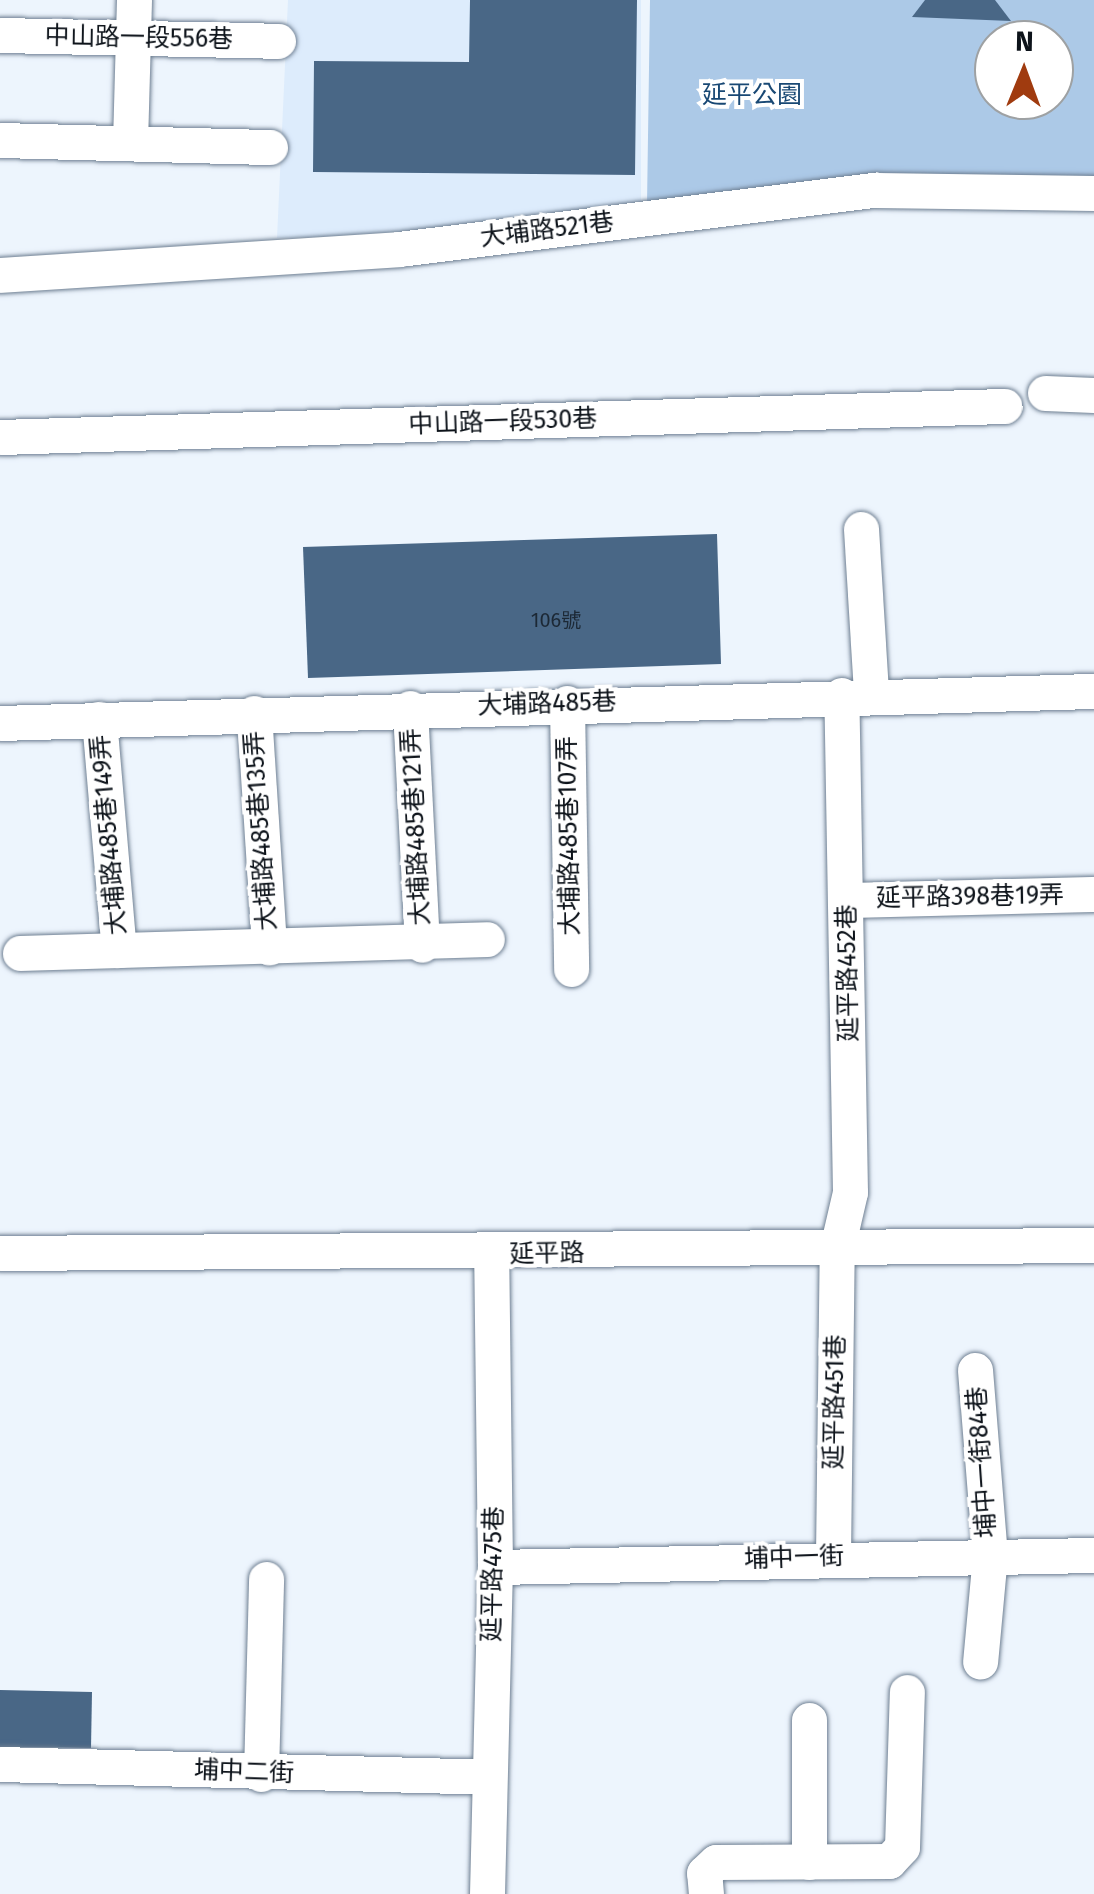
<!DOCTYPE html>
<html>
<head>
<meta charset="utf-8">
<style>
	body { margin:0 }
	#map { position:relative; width:1094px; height:1894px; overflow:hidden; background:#edf5fd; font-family:"Fira Sans","Noto Sans TC",sans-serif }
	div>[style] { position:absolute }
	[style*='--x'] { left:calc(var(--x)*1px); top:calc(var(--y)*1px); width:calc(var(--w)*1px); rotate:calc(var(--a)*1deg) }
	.built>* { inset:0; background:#ddecfc }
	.green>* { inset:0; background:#acc9e7 }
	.building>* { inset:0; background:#496786 }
	.roads { filter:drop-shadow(0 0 2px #6e7f92) drop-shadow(0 0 2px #6e7f92) }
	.minor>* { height:35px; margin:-17.5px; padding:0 17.5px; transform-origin:17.5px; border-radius:17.5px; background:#fff }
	span { translate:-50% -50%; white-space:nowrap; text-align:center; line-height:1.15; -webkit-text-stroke:8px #fff; paint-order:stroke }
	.number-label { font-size:20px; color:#1c2835 }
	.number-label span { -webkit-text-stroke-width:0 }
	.street-label { font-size:25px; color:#0d131a }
	.park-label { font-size:25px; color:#184874 }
	.north { position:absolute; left:974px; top:20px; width:100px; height:100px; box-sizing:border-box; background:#fff; border:2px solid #9ea1a3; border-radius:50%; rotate:1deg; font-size:28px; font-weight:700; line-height:40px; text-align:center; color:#0d131a }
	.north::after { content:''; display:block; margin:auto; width:35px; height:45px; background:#a03b0f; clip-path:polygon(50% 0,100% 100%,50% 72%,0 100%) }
</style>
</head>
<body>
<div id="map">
	<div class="built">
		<div style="clip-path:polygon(288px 0,641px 0,641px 208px,393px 235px,277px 238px)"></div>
	</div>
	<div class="green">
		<div style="clip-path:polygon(evenodd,650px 0,1094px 0,1094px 180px,647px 204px,650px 0,994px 40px,1054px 40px,1054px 100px,994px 100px,994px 40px)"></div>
	</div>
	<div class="building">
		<div style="clip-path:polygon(470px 0,637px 0,635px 175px,313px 172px,314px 61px,469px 62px)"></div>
		<div style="clip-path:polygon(925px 0,995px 0,1011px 21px,912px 17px)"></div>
		<div style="clip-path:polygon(717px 534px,721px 664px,308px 678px,303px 547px)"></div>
		<div style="clip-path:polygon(0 1690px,92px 1692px,91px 1748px,0 1747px)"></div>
	</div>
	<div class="roads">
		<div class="minor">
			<div style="--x:0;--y:35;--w:278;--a:1.2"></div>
			<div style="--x:0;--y:140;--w:270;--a:1.5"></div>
			<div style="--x:130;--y:143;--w:143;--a:-88.4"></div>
			<div style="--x:0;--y:275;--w:400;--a:-3.7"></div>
			<div style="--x:399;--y:249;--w:480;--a:-7.1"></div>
			<div style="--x:875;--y:190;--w:219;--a:0.8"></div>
			<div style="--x:1045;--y:393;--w:49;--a:2.3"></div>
			<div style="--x:0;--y:437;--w:1005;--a:-1.77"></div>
			<div style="--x:861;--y:529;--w:165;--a:86.5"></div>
			<div style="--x:567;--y:703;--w:266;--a:89.1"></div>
			<div style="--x:410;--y:708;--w:237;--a:87.1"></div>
			<div style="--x:254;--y:713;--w:235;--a:86.3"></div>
			<div style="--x:99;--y:719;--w:232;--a:85.1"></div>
			<div style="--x:0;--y:723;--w:1094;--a:-1.68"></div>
			<div style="--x:847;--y:900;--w:247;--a:-1.4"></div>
			<div style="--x:20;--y:953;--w:467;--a:-1.7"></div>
			<div style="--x:0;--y:1253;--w:1094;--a:-0.42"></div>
			<div style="--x:975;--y:1370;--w:186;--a:85.4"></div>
			<div style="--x:990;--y:1555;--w:107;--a:95.3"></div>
			<div style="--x:833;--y:1556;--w:308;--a:-89.3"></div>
			<div style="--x:837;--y:1248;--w:57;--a:-76.9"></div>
			<div style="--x:850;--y:1192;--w:497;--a:-91"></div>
			<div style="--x:495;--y:1567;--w:599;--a:-1.15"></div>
			<div style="--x:809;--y:1720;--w:142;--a:90"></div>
			<div style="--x:0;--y:1764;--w:489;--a:1.5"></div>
			<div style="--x:261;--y:1774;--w:195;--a:-88.5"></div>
			<div style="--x:487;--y:1894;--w:327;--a:-88.6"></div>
			<div style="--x:495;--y:1567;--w:312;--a:-90.7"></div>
			<div style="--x:706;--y:1894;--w:21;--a:-95"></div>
			<div style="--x:704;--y:1873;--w:16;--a:-43"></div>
			<div style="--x:716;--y:1862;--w:173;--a:-0.3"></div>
			<div style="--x:889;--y:1861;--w:19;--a:-47"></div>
			<div style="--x:902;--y:1847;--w:155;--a:-88.2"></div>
		</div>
	</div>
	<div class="number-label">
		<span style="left:556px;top:620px">106號</span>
	</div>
	<div class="street-label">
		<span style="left:139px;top:38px;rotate:1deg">中山路一段556巷</span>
		<span style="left:547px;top:230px;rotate:-7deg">大埔路521巷</span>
		<span style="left:503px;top:422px;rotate:-2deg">中山路一段530巷</span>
		<span style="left:547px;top:704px;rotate:-2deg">大埔路485巷</span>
		<span style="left:416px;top:827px;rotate:-93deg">大埔路485巷121弄</span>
		<span style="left:261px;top:831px;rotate:-94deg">大埔路485巷135弄</span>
		<span style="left:109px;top:835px;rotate:-95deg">大埔路485巷149弄</span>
		<span style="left:569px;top:836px;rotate:-91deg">大埔路485巷107弄</span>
		<span style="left:970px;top:897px;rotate:-1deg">延平路398巷19弄</span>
		<span style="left:848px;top:973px;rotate:-91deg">延平路452巷</span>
		<span style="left:547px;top:1254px;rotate:-1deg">延平路</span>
		<span style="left:835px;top:1402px;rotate:-89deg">延平路451巷</span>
		<span style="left:982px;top:1462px;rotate:-94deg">埔中一街84巷</span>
		<span style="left:794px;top:1558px;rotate:-2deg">埔中一街</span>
		<span style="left:493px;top:1574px;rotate:-89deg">延平路475巷</span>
		<span style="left:244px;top:1772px;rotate:2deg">埔中二街</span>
	</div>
	<div class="park-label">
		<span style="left:752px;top:95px">延平公園</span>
	</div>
	<div class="north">N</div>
</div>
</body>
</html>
